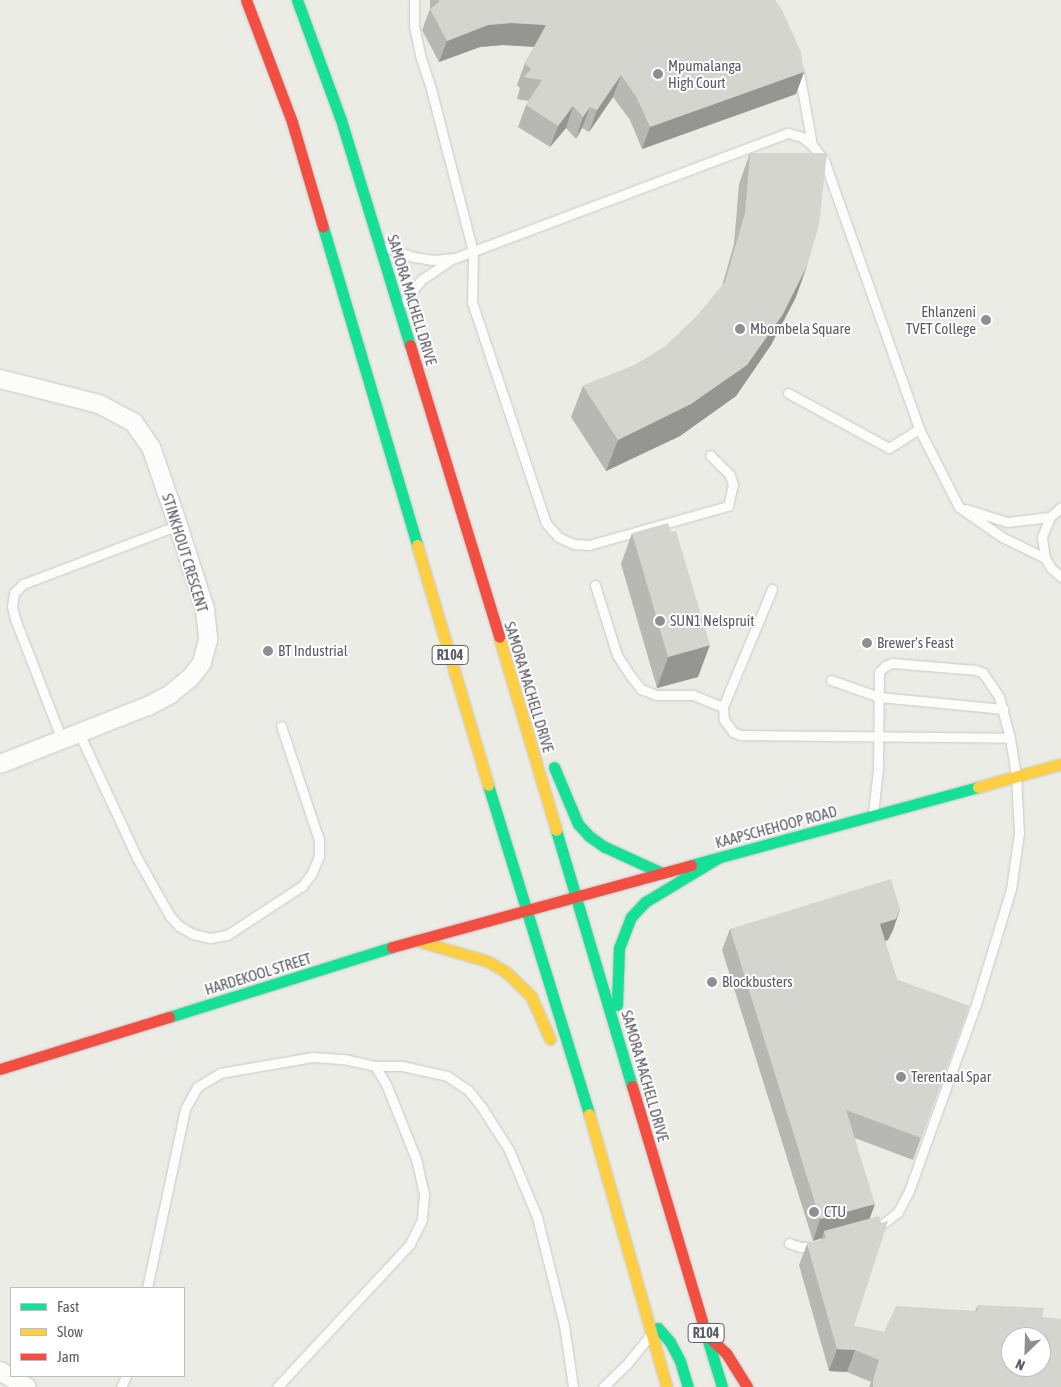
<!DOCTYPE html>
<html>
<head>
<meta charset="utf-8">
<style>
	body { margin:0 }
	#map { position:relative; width:1061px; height:1387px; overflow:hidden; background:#ebece5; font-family:"Asap Condensed",sans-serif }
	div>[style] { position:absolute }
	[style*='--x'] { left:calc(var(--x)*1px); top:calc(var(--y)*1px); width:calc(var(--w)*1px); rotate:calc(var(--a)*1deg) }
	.roads { filter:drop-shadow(0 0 1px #c8c9c8) drop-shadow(0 0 1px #c8c9c8) }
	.lane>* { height:9px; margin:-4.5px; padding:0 4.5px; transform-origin:4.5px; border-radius:4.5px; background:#fcfcfb }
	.street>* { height:18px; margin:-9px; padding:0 9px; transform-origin:9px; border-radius:9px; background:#fcfcfb }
	.fast>* { height:11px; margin:-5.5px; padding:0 5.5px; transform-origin:5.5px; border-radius:5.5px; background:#16e098 }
	.slow>* { height:11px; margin:-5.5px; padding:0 5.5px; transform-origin:5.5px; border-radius:5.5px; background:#ffcf43 }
	.jam>* { height:11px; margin:-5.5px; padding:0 5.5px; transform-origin:5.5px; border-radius:5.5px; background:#f24e42 }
	.wall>* { inset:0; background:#b7b7b3 }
	.shaded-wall>* { inset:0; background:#959592 }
	.building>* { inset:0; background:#d5d5d0 }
	.dots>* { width:14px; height:14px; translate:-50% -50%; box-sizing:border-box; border:2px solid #fff; border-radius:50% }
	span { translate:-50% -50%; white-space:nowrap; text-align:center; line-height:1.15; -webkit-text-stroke:4px #fff; paint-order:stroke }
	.shield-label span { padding:1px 4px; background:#fff; border:1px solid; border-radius:4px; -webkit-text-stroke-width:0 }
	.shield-label { font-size:14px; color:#5b5d64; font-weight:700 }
	.poi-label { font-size:15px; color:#5b5d64 }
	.left { translate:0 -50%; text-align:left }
	.right { translate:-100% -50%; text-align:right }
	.street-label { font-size:15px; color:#5b5d64 }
	.legend { position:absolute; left:10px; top:1287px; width:175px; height:90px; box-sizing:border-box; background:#fff; border:1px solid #bdbec1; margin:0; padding:6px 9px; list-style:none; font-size:15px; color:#5b5d64 }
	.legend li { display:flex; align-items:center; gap:10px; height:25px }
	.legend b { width:25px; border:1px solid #bdbec1 }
	.north { position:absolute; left:1001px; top:1327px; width:50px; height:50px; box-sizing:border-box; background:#fff; border:1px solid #bdbec1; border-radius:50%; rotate:204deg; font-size:14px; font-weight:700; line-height:20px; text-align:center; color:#5b5d64 }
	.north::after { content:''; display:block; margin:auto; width:18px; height:22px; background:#8d8f91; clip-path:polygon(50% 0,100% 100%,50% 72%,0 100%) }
</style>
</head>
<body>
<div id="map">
	<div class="roads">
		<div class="lane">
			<div style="--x:414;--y:0;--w:26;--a:90"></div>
			<div style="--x:414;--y:26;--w:30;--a:78"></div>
			<div style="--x:420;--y:55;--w:40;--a:72"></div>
			<div style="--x:432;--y:93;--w:164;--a:75.5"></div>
			<div style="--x:473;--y:252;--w:50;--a:91.1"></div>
			<div style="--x:472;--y:302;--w:233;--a:71.5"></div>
			<div style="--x:546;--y:523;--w:18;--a:49"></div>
			<div style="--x:558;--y:537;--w:17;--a:24"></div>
			<div style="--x:574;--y:544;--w:15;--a:4"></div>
			<div style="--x:589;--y:545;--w:144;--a:-15.7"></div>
			<div style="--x:728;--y:506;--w:22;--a:-77"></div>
			<div style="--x:733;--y:485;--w:10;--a:-107"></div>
			<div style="--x:730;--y:475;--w:28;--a:-135"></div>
			<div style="--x:799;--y:72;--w:74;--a:79.9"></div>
			<div style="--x:386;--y:247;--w:30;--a:20"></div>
			<div style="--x:414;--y:257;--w:19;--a:9"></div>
			<div style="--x:433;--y:260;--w:22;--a:-5"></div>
			<div style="--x:455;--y:258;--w:356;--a:-20.6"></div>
			<div style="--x:788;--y:133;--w:15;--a:16"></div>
			<div style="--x:802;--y:137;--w:13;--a:39"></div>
			<div style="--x:812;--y:145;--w:19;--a:51"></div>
			<div style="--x:824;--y:160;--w:285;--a:70.5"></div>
			<div style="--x:919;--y:429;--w:36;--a:148"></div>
			<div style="--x:889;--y:448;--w:115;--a:-151.4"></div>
			<div style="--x:403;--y:303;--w:29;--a:-52"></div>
			<div style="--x:421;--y:280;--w:37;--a:-34"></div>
			<div style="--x:919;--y:429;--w:88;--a:62.9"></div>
			<div style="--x:959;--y:507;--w:52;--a:34.9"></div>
			<div style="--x:1002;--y:537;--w:48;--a:26"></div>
			<div style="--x:1061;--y:507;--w:15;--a:138"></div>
			<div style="--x:1050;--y:517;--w:22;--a:112"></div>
			<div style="--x:1042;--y:537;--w:21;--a:82"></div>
			<div style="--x:1045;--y:558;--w:12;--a:59"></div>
			<div style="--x:1051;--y:568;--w:13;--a:42"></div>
			<div style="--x:966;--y:509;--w:43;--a:17.6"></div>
			<div style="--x:1007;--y:522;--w:43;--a:-6.6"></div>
			<div style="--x:595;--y:585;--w:73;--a:72.6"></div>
			<div style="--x:617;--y:655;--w:24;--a:57"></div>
			<div style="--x:630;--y:675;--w:18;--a:52"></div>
			<div style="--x:641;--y:689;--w:16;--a:22"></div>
			<div style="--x:656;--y:695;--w:37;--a:0"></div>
			<div style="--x:693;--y:695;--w:32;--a:22"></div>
			<div style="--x:772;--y:589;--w:128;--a:112.6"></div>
			<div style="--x:723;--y:707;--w:13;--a:86"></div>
			<div style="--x:724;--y:720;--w:15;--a:53"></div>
			<div style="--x:733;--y:732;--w:9;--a:21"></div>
			<div style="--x:741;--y:735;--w:269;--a:0.6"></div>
			<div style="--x:831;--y:680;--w:51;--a:19.5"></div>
			<div style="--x:879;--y:697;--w:125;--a:5.5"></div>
			<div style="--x:79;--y:733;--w:138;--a:65.1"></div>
			<div style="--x:137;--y:858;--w:67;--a:60.4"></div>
			<div style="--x:170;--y:916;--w:13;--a:48"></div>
			<div style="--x:179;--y:926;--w:16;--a:30"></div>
			<div style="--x:193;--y:934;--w:17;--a:13"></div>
			<div style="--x:210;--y:938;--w:17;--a:-10"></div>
			<div style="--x:227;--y:935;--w:90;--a:-33.2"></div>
			<div style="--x:302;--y:886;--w:16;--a:-52"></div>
			<div style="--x:312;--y:873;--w:18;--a:-68"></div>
			<div style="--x:319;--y:856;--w:16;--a:-90"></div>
			<div style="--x:319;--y:840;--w:120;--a:-108.4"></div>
			<div style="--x:62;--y:740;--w:130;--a:-111.2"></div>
			<div style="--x:15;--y:619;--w:13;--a:-103"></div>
			<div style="--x:12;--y:606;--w:13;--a:-81"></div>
			<div style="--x:14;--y:593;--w:13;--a:-45"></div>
			<div style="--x:23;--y:584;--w:166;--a:-20.8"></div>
			<div style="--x:873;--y:814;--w:46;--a:-83.8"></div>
			<div style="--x:878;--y:768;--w:96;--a:-89.4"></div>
			<div style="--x:879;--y:672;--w:8;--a:-45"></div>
			<div style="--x:885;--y:666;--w:8;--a:-23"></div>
			<div style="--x:892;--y:663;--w:84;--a:4.8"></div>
			<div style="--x:976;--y:670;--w:8;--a:23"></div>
			<div style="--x:983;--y:673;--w:29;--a:56"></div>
			<div style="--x:999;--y:697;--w:42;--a:75"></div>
			<div style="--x:1010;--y:738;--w:38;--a:81"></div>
			<div style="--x:1016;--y:776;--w:57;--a:87"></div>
			<div style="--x:1019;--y:833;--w:57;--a:98.1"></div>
			<div style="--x:1011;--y:889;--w:120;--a:106.9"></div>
			<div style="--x:976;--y:1004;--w:199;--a:109.7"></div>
			<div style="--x:909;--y:1191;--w:24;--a:118"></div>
			<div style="--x:898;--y:1212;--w:28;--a:142"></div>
			<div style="--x:375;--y:1066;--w:27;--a:0"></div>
			<div style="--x:402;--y:1066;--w:46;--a:12.5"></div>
			<div style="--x:447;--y:1076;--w:25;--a:34"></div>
			<div style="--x:468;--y:1090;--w:21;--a:51"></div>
			<div style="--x:481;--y:1106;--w:52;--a:57.5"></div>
			<div style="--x:509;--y:1150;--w:73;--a:67.3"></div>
			<div style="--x:537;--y:1217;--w:111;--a:76"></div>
			<div style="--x:564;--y:1325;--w:63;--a:81.7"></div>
			<div style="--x:789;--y:1243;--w:12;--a:20"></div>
			<div style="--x:800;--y:1247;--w:16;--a:0"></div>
			<div style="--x:147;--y:1288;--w:183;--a:-78"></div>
			<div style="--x:185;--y:1109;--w:25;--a:-61"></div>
			<div style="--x:197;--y:1087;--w:27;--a:-31"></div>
			<div style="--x:220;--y:1073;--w:94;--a:-9.8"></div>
			<div style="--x:313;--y:1057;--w:31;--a:4"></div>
			<div style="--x:344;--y:1059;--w:32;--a:13"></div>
			<div style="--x:375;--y:1066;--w:21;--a:59"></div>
			<div style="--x:386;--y:1084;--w:81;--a:68.2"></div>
			<div style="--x:416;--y:1159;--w:37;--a:77"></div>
			<div style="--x:424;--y:1195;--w:25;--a:95"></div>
			<div style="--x:422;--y:1220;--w:27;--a:117"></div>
			<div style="--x:410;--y:1244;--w:195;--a:132.9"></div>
			<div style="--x:121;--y:1387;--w:12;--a:-66"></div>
			<div style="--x:603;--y:1387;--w:32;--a:-44"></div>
			<div style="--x:626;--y:1365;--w:35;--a:-51"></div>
		</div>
		<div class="street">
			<div style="--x:0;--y:379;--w:102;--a:14.2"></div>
			<div style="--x:99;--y:404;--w:40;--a:28"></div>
			<div style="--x:134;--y:423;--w:29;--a:55"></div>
			<div style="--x:151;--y:447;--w:83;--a:70.9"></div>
			<div style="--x:178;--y:525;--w:88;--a:72.2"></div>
			<div style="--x:205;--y:609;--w:31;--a:84"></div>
			<div style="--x:208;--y:640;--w:24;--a:105"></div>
			<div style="--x:202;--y:663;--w:18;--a:128"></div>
			<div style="--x:191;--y:677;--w:26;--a:140"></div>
			<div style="--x:171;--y:694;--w:26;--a:152"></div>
			<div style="--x:148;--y:706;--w:159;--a:158.6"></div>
			<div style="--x:0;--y:1371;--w:31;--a:31"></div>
		</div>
		<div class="fast">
			<div style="--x:297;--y:0;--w:128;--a:69.9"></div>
			<div style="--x:341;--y:120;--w:235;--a:73"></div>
			<div style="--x:323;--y:227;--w:332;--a:73.5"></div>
			<div style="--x:554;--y:767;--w:62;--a:67.2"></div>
			<div style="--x:578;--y:824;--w:16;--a:47"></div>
			<div style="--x:589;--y:836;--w:19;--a:35"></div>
			<div style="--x:605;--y:847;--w:63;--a:24.5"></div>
			<div style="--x:488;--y:785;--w:344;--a:72.9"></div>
			<div style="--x:556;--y:830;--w:267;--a:73.5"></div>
			<div style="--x:691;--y:865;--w:297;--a:-15.2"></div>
			<div style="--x:617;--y:1005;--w:57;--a:-88"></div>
			<div style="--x:619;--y:948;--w:33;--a:-69"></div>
			<div style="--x:631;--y:917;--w:21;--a:-47"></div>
			<div style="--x:645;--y:902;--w:85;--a:-31.1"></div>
			<div style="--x:169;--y:1017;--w:234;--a:-17.4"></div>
			<div style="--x:702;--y:1321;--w:69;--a:73.1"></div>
			<div style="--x:658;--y:1328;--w:18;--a:49"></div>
			<div style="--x:670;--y:1342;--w:21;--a:62"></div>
			<div style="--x:680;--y:1361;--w:27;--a:73"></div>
		</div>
		<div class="slow">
			<div style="--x:417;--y:545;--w:250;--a:73.5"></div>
			<div style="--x:499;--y:637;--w:201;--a:73.5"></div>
			<div style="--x:978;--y:787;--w:86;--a:-15.5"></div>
			<div style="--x:415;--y:940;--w:75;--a:16.3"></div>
			<div style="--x:487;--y:961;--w:22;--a:30"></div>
			<div style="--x:506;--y:972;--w:35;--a:44"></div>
			<div style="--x:531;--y:996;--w:47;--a:66.2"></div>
			<div style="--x:589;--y:1114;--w:284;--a:74.1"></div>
		</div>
		<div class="jam">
			<div style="--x:246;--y:0;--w:130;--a:69.3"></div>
			<div style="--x:292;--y:122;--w:109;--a:73.6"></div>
			<div style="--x:410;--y:345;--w:305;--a:73"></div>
			<div style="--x:392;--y:947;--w:310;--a:-15.3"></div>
			<div style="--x:0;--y:1069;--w:177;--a:-17.1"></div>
			<div style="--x:632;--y:1086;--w:245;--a:73.4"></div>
			<div style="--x:712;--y:1340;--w:19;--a:43"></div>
			<div style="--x:726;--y:1353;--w:40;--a:58"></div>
		</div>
	</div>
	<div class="wall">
		<div style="clip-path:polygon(430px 0,775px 0,804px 72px,796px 94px,642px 149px,630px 120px,613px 97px,589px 132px,582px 128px,576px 139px,566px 128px,550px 147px,518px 127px,526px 105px,529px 101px,517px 99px,520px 88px,517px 85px,525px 63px,534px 47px,503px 45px,480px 47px,439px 62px,422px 30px,430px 9px)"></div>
		<div style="clip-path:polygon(750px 153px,796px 297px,771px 345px,736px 396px,680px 436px,606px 471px,571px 417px,583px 386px,635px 365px,666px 346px,697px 316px,722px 286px,734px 244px,739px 184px)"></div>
		<div style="clip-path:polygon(632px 533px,698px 677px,657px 688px,621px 564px)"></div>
		<div style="clip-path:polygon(900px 909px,893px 930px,888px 940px,885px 941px,897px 980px,969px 1006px,913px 1160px,855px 1138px,870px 1218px,854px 1326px,884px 1332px,975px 1311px,978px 1305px,1042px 1317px,1061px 1387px,869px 1387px,871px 1382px,847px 1372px,829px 1371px,799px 1265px,807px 1244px,821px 1240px,822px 1238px,813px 1241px,722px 950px,730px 929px)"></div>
	</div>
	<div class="shaded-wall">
		<div style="clip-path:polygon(511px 23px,546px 25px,538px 47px,503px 45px,480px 47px,439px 62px,447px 41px,488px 25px)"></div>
		<div style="clip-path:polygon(804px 72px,796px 94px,642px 149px,650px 127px)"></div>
		<div style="clip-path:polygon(621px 75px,613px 97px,589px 132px,597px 110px)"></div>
		<div style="clip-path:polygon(573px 106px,566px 128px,550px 147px,558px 126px)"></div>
		<div style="clip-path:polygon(590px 107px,582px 128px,576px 139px,583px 117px)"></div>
		<div style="clip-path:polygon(807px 266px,796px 297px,771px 345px,736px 396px,680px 436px,606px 471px,618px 440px)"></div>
		<div style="clip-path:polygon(710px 645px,698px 677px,657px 688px,668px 657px)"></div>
		<div style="clip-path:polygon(900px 909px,893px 930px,888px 940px,872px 945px,880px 924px)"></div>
		<div style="clip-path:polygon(875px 1204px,867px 1226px,824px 1231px,822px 1238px,813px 1241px,820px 1219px)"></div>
		<div style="clip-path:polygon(837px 1349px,855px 1350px,847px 1372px,829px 1371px)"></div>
	</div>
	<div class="building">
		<div style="clip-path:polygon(439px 0,775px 0,782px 10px,801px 52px,804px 72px,650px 127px,637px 98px,621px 75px,597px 110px,590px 107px,583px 117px,573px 106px,558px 126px,526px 105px,542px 80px,524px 77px,531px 69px,525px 63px,546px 25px,511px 23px,488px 25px,447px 41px,430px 9px,439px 2px)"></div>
		<div style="clip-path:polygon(750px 153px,827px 153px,819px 225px,807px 266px,783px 314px,747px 365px,691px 404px,618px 440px,583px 386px,635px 365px,666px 346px,697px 316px,725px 282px,745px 213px)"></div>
		<div style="clip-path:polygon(668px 523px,671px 532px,676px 531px,710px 645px,668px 657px,632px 533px)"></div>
		<div style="clip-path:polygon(891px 879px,900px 909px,896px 919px,880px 924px,897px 980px,969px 1006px,921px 1138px,846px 1110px,875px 1204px,820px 1219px,730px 929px)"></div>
		<div style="clip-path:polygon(evenodd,879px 1216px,881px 1223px,888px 1221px,854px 1326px,884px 1332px,896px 1306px,977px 1311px,978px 1305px,1044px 1308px,1042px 1317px,1061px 1319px,1061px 1387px,873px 1387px,873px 1380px,879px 1360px,855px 1350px,837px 1349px,807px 1244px,826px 1238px,824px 1231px,879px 1216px,1011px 1337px,1041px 1337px,1041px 1367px,1011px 1367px,1011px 1337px)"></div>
	</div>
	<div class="dots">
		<div style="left:658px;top:74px;background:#8d8f91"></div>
		<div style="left:986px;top:320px;background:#8d8f91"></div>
		<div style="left:740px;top:329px;background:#8d8f91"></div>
		<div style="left:660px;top:621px;background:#8d8f91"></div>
		<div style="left:867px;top:643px;background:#8d8f91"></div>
		<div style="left:268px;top:651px;background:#8d8f91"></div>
		<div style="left:712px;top:982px;background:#8d8f91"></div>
		<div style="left:901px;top:1077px;background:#8d8f91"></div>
		<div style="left:814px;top:1212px;background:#8d8f91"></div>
	</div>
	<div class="shield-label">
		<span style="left:450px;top:655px">R104</span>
		<span style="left:706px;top:1333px">R104</span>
	</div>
	<div class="poi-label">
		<span class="left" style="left:668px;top:74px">Mpumalanga<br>High Court</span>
		<span class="right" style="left:976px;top:320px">Ehlanzeni<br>TVET College</span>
		<span class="left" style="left:750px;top:329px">Mbombela Square</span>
		<span class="left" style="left:670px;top:621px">SUN1 Nelspruit</span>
		<span class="left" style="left:877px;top:643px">Brewer's Feast</span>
		<span class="left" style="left:278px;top:651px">BT Industrial</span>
		<span class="left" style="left:722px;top:982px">Blockbusters</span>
		<span class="left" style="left:911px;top:1077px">Terentaal Spar</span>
		<span class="left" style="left:824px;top:1212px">CTU</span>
	</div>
	<div class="street-label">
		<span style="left:412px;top:300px;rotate:73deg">SAMORA MACHELL DRIVE</span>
		<span style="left:185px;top:553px;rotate:73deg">STINKHOUT CRESCENT</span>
		<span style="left:529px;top:687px;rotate:73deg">SAMORA MACHELL DRIVE</span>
		<span style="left:776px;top:827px;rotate:-15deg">KAAPSCHEHOOP ROAD</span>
		<span style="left:258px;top:974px;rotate:-17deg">HARDEKOOL STREET</span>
		<span style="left:645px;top:1076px;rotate:74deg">SAMORA MACHELL DRIVE</span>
	</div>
	<ul class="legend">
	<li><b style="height:6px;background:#16e098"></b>Fast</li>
	<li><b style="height:6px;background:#ffcf43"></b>Slow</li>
	<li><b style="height:6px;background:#f24e42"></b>Jam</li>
	</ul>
	<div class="north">N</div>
</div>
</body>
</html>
